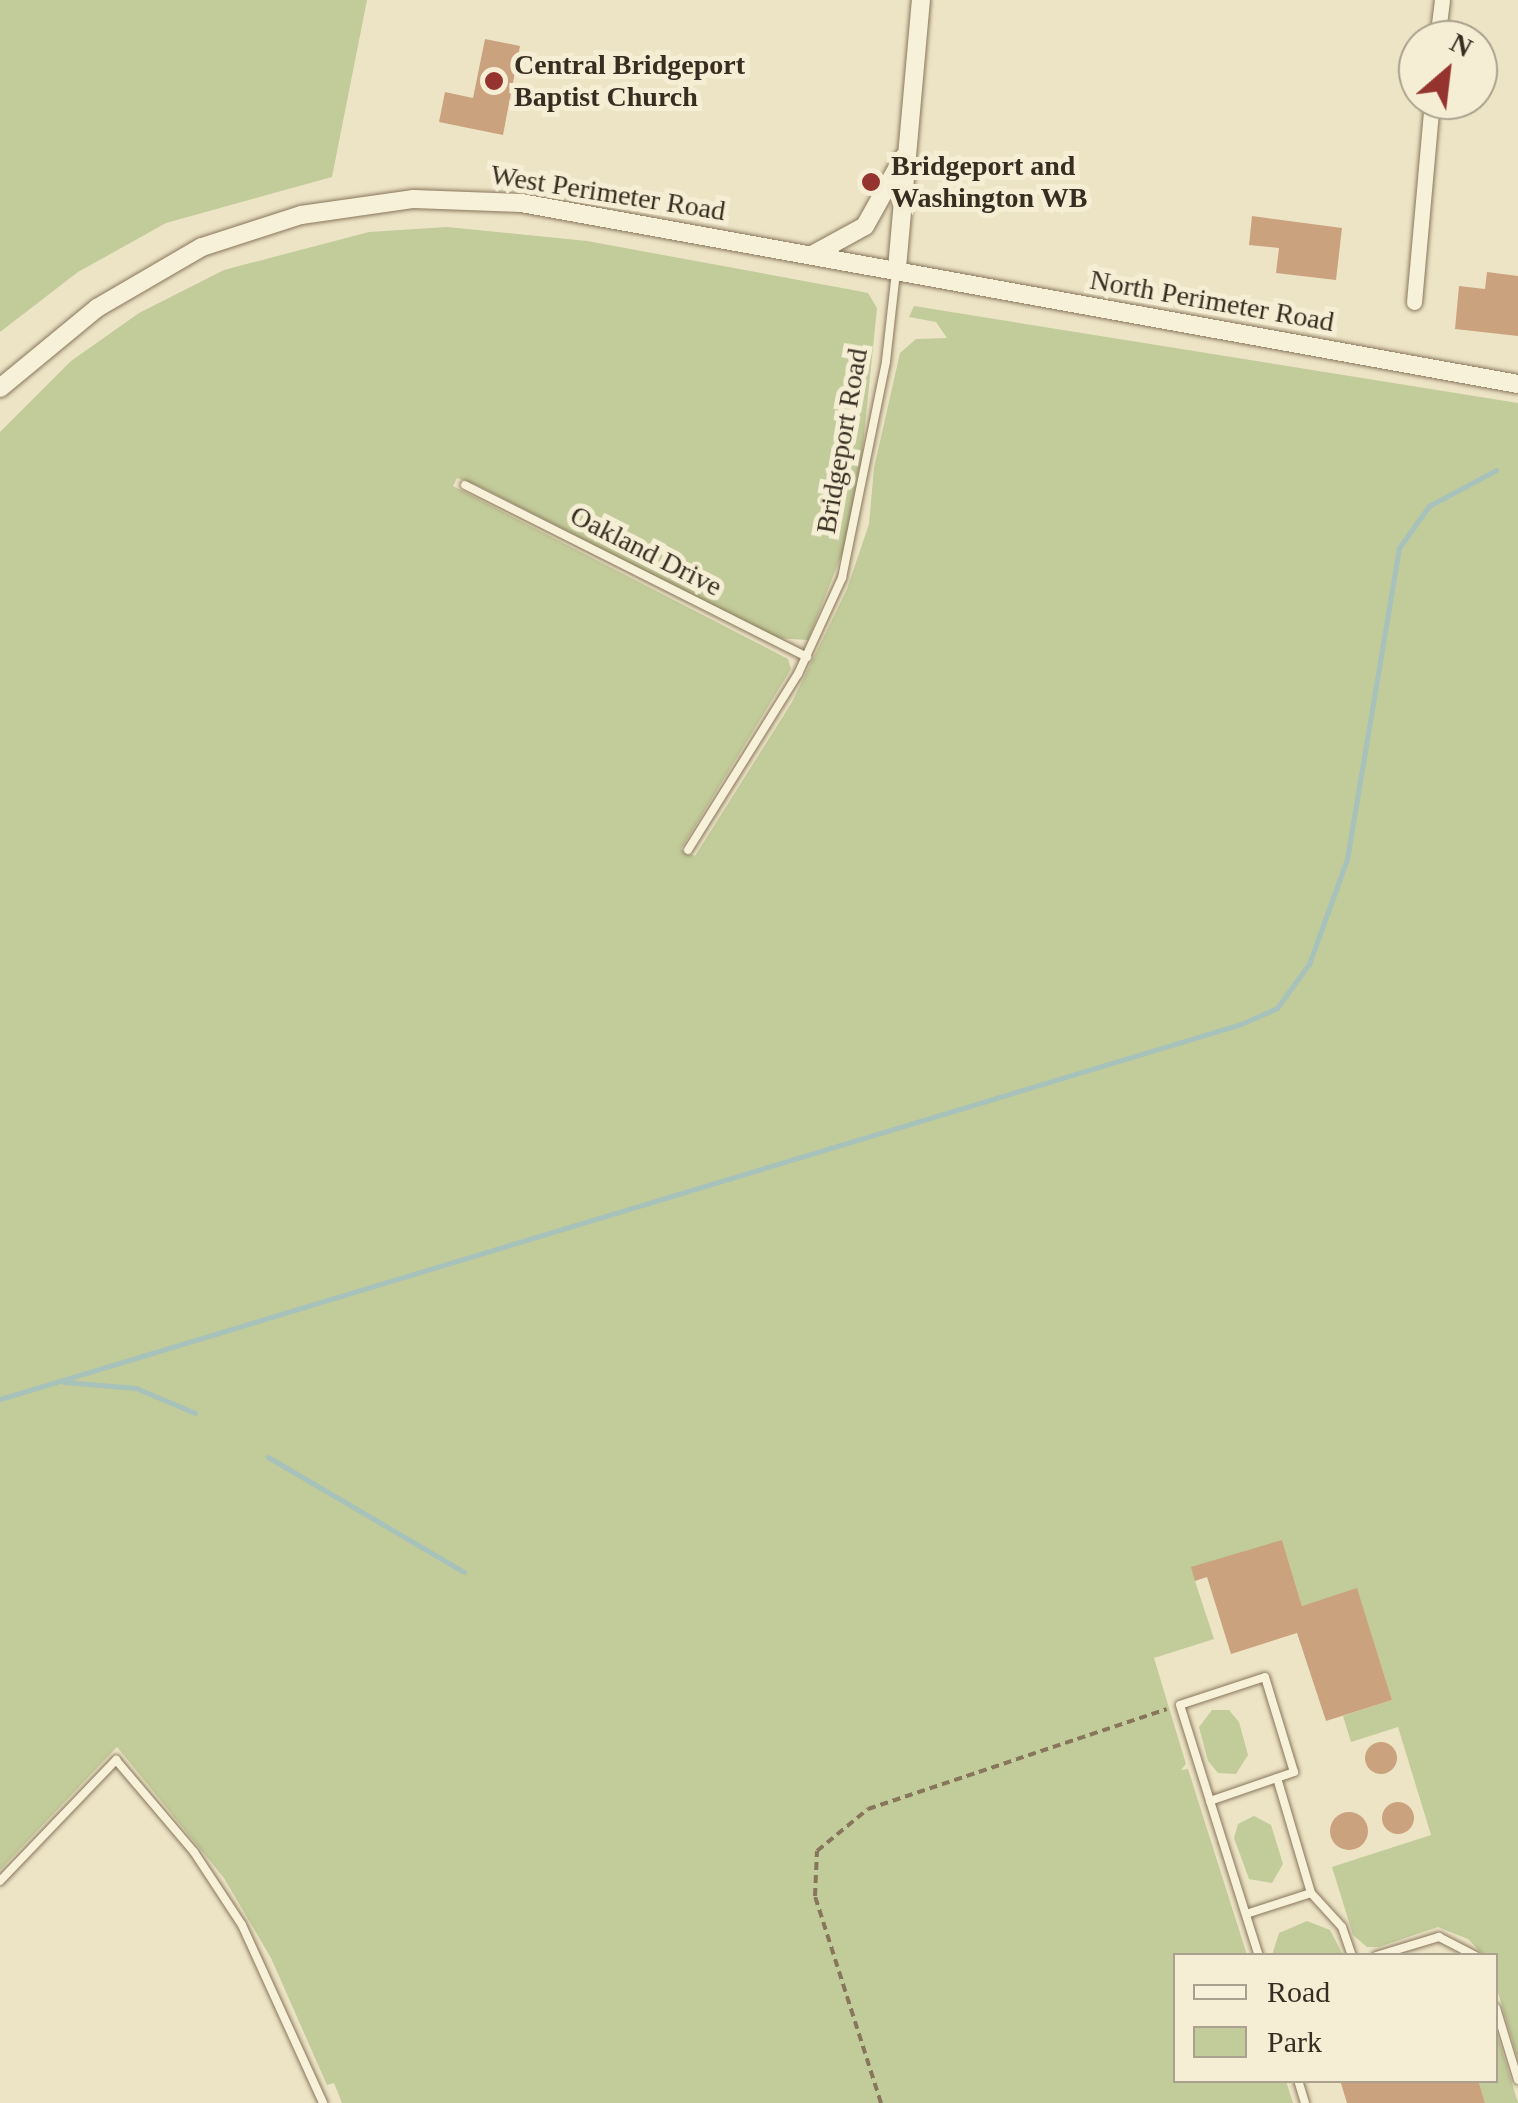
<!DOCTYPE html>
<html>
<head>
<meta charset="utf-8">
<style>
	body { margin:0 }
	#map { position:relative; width:1518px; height:2103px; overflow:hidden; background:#ede4c6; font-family:Georgia,serif }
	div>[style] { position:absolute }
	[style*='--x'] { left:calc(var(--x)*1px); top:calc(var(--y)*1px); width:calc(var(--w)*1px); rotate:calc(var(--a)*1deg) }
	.green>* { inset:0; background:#c2cb9a }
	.stream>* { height:5px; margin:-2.5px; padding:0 2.5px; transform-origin:2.5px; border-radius:2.5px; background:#a7c1bb }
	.building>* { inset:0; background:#caa27d }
	.round { border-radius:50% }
	.path>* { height:4px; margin-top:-2px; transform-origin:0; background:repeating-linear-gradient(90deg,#88765c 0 8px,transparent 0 13px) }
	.roads { filter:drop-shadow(0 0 2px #88765c) drop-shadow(0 0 2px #88765c) }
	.service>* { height:8px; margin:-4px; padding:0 4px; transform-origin:4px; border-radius:4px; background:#f8f1d9 }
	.minor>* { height:15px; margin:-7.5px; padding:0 7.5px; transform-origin:7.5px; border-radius:7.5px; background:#f8f1d9 }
	.tertiary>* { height:18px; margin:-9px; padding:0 9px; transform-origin:9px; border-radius:9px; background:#f8f1d9 }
	.dots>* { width:28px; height:28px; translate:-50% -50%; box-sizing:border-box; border:5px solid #f5eed5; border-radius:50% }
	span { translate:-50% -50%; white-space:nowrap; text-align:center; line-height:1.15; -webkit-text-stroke:10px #f5eed5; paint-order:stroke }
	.poi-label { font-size:28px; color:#382d20; font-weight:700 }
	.left { translate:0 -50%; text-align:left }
	.street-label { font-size:28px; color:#382d20 }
	.legend { position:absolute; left:1173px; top:1953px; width:325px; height:130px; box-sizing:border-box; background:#f5eed5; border:2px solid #a9a18d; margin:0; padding:12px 18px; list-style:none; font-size:30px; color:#382d20 }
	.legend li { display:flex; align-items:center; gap:20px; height:50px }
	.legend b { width:50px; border:2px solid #a9a18d }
	.north { position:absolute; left:1398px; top:20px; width:100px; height:100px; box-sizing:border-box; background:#f5eed5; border:2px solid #a9a18d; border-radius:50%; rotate:28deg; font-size:28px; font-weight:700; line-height:40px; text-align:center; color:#382d20 }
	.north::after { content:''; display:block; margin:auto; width:35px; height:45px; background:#95342e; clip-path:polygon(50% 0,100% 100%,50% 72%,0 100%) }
</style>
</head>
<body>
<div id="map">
	<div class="green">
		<div style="clip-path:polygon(0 0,367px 0,332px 177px,166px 223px,78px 272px,0 332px)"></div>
		<div style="clip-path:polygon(447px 227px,587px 241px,842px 288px,868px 293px,877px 308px,861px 465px,845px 546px,808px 640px,775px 638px,479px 486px,457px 478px,453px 486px,788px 659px,791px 669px,681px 849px,695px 856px,792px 702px,847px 589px,869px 524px,874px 468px,900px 353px,916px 339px,947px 338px,936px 322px,909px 317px,914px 306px,1518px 403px,1518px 2059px,1496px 1986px,1496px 1956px,1483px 1955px,1468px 1939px,1438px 1927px,1379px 1947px,1367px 1947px,1353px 1935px,1332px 1867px,1431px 1835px,1398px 1727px,1351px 1742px,1343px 1716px,1392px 1700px,1357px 1589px,1302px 1606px,1282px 1540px,1195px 1581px,1214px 1639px,1154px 1658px,1186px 1764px,1181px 1770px,1188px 1769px,1247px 1955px,1176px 1956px,1176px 2080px,1286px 2081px,1293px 2103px,342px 2103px,334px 2083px,327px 2085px,271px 1958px,224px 1878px,117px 1747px,0 1870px,0 432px,71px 361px,139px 313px,224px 270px,369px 232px)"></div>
		<div style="clip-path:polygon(1212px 1710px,1229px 1710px,1239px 1722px,1248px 1755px,1236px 1774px,1218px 1773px,1208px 1761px,1199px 1727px)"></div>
		<div style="clip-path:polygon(1254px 1816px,1271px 1825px,1283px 1864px,1272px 1883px,1249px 1879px,1234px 1838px,1238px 1824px)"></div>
		<div style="clip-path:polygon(1307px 1921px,1330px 1930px,1343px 1955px,1272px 1955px,1279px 1933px)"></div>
		<div style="clip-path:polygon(1496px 2030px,1518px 2103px,1485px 2103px,1478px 2081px,1496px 2080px)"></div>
	</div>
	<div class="stream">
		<div style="--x:64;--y:1382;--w:72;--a:4.8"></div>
		<div style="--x:136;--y:1388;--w:64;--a:23"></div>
		<div style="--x:0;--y:1399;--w:1296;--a:-16.81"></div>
		<div style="--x:1241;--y:1024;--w:39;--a:-24"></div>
		<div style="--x:1277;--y:1008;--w:54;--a:-54"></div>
		<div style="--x:1309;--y:964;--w:112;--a:-70.1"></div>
		<div style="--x:1347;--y:859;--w:315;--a:-80.5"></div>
		<div style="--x:1399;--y:548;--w:52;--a:-54.5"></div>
		<div style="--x:1429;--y:506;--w:76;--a:-28.2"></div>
		<div style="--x:268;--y:1457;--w:227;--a:30.4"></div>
	</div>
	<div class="building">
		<div style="clip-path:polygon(485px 39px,520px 46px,503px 135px,439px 122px,445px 92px,473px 98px)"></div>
		<div style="clip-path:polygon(1252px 216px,1342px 228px,1336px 280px,1276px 273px,1279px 248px,1249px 245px)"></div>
		<div style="clip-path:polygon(1487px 272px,1518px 276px,1518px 336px,1455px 329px,1459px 286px,1485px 289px)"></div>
		<div style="clip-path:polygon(1282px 1540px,1302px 1606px,1357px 1588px,1392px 1700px,1326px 1721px,1297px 1633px,1231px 1654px,1207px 1577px,1195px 1581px,1191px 1567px)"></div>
		<div class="round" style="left:1365px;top:1742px;width:32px;height:32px"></div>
		<div class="round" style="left:1382px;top:1802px;width:32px;height:32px"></div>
		<div class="round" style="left:1330px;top:1812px;width:38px;height:38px"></div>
		<div style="clip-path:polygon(1340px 2080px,1478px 2080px,1485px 2103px,1347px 2103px)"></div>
	</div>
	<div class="path">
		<div style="--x:881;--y:2103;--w:217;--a:-107.7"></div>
		<div style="--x:815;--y:1896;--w:45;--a:-87.5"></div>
		<div style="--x:817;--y:1851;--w:66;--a:-39.5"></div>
		<div style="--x:868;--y:1809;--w:315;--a:-18.5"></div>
	</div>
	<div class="roads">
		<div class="service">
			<div style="--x:465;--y:485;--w:383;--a:26.7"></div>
			<div style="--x:688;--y:850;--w:208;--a:-58"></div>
			<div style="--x:798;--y:674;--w:106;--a:-65.4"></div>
			<div style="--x:842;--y:578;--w:221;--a:-78.5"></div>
			<div style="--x:886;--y:361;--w:90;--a:-83.6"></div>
			<div style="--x:1277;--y:1778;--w:120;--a:73.5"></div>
			<div style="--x:1311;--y:1893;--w:46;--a:47.6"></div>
			<div style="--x:1342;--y:1927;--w:31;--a:71"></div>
			<div style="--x:1210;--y:1801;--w:89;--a:-19"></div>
			<div style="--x:1294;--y:1772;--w:99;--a:-107"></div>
			<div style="--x:1265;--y:1677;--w:89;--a:161.8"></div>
			<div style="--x:1180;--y:1705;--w:101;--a:72.6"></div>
			<div style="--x:1210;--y:1801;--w:163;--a:72.5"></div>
			<div style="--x:0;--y:1881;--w:168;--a:-46.2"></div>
			<div style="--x:116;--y:1760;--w:121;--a:49.7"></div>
			<div style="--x:194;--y:1852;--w:87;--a:56.7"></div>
			<div style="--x:242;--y:1925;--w:196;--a:65.5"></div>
			<div style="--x:1246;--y:1914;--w:68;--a:-17.9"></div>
			<div style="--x:1376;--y:1956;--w:66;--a:-16.8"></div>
			<div style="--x:1439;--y:1937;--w:42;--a:27.2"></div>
			<div style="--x:1496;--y:2008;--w:75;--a:73"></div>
			<div style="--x:1298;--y:2080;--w:24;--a:73"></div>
		</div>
		<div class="minor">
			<div style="--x:1437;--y:40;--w:40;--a:-82.9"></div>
			<div style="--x:1414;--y:302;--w:203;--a:-84.9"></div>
		</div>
		<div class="tertiary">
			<div style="--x:814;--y:254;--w:58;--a:-28.8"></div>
			<div style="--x:865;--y:226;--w:78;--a:-60.8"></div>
			<div style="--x:897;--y:268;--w:269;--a:-84.9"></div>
			<div style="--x:0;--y:388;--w:126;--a:-39.5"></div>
			<div style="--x:97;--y:308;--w:121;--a:-30.2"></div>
			<div style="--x:202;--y:247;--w:104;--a:-17.9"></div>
			<div style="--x:301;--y:215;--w:114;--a:-8.1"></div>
			<div style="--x:414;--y:199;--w:107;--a:2.1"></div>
			<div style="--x:521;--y:203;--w:1013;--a:10.29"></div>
		</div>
	</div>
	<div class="dots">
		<div style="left:494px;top:81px;background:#95342e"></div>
		<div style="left:871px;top:182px;background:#95342e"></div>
	</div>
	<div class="poi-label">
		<span class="left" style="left:514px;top:81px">Central Bridgeport<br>Baptist Church</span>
		<span class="left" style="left:891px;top:182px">Bridgeport and<br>Washington WB</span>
	</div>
	<div class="street-label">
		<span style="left:608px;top:193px;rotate:9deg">West Perimeter Road</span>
		<span style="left:1212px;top:301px;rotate:10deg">North Perimeter Road</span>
		<span style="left:842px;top:441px;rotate:-80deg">Bridgeport Road</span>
		<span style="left:646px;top:551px;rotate:27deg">Oakland Drive</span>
	</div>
	<ul class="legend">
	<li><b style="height:12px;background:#f8f1d9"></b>Road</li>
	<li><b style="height:28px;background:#c2cb9a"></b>Park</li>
	</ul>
	<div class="north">N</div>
</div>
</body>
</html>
